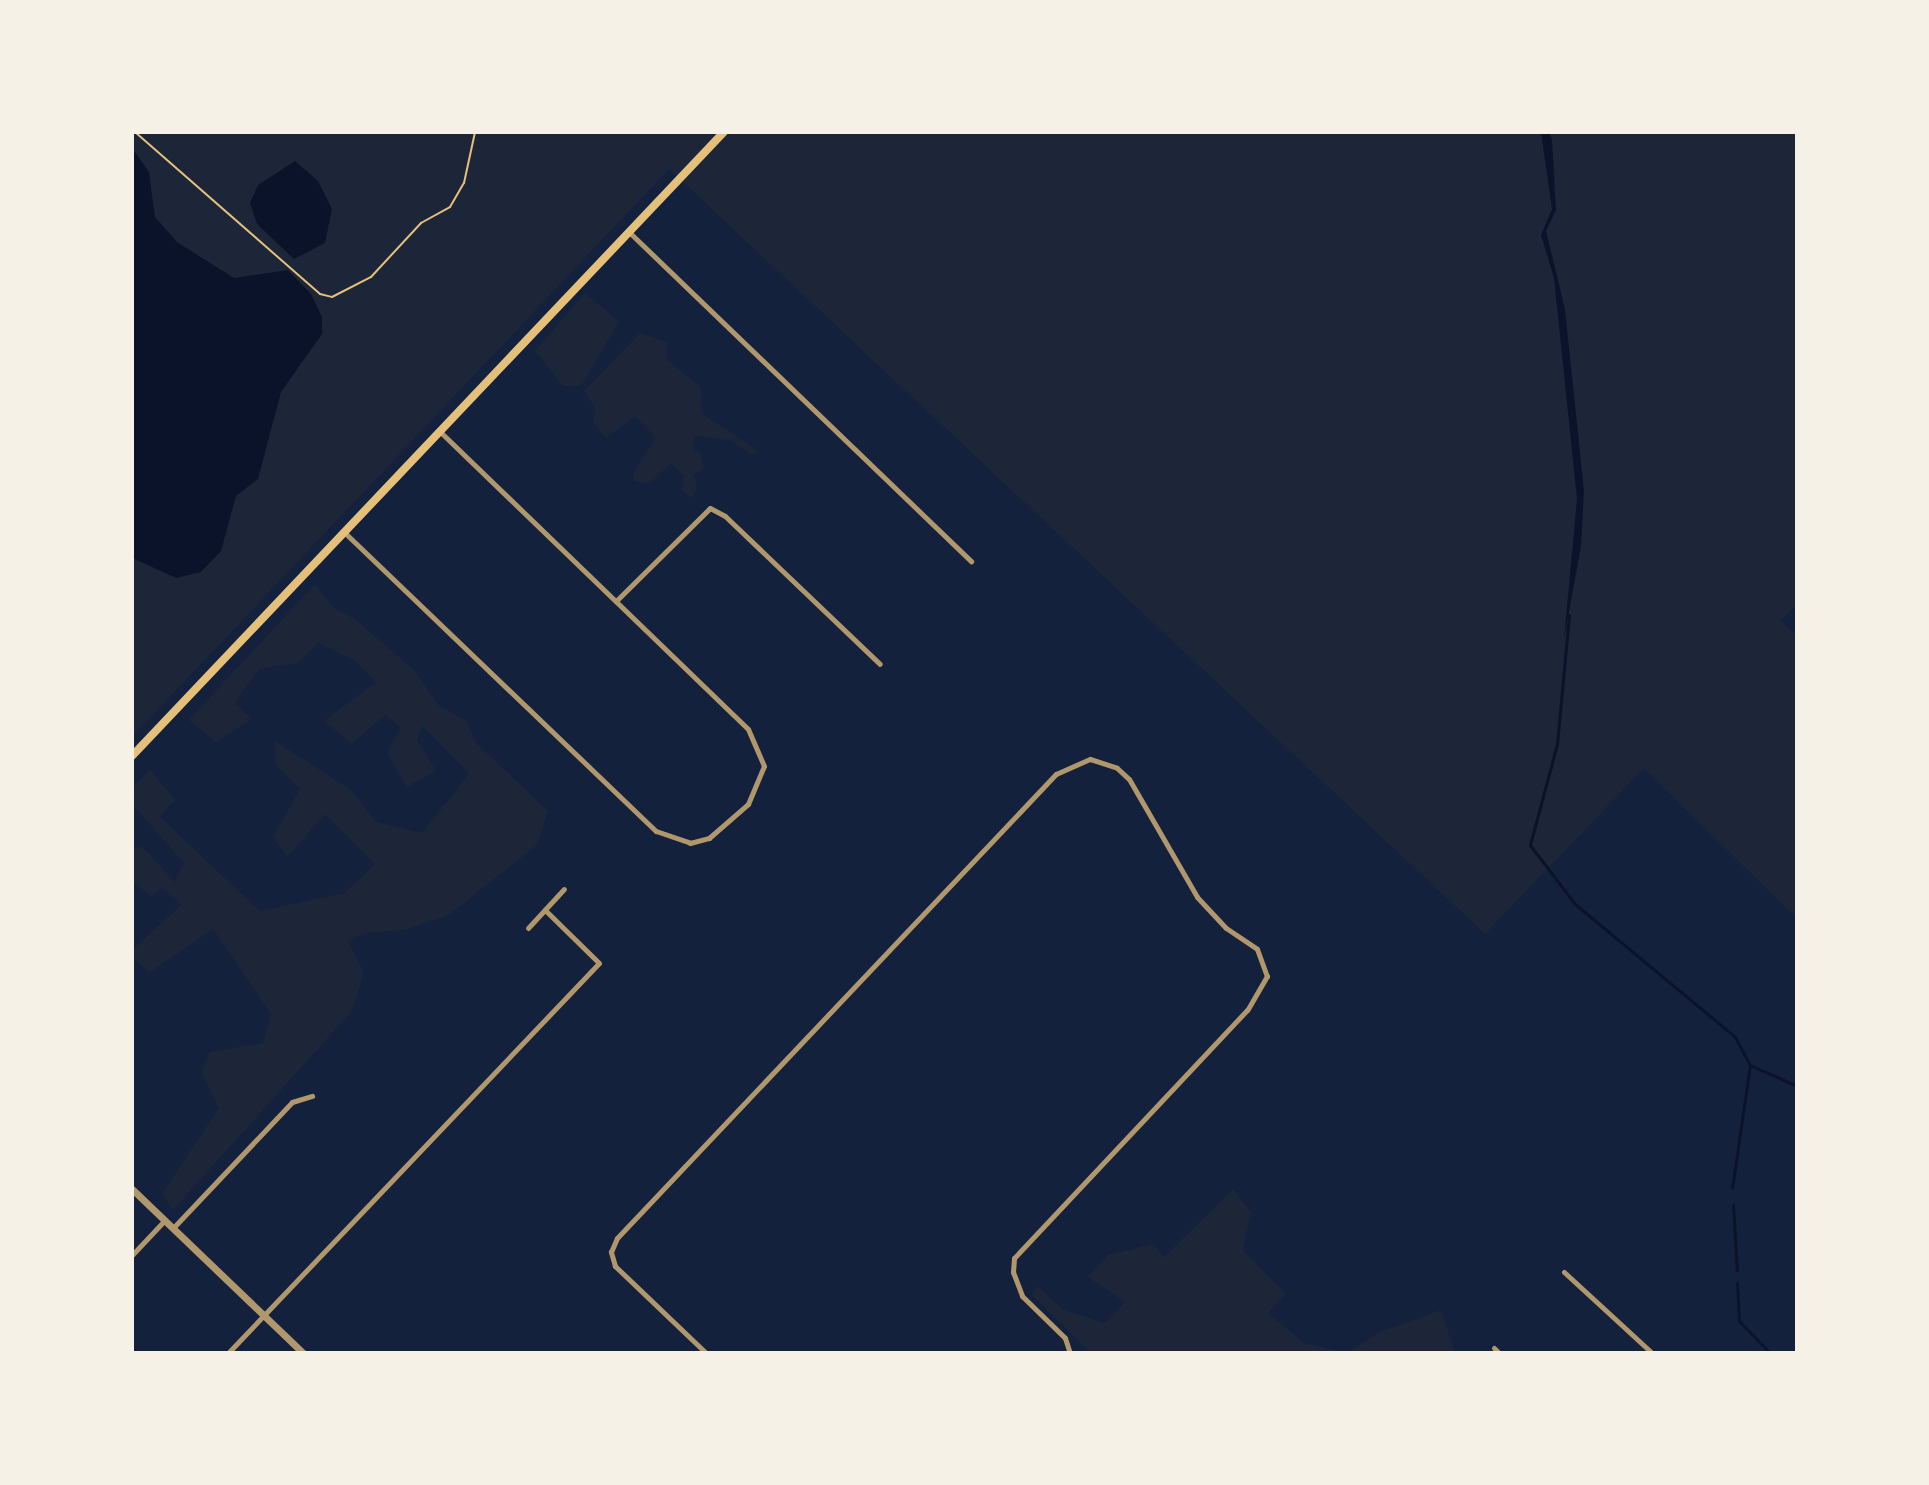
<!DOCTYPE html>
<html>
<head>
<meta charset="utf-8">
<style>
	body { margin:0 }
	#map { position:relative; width:1929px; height:1485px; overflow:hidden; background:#14213d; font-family:Commissioner,sans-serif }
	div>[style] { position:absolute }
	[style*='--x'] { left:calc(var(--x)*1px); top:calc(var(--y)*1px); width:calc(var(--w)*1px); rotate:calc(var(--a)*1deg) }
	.green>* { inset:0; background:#1d2539 }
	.water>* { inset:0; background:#0b132b }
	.stream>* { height:3px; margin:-1.5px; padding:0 1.5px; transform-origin:1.5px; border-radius:1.5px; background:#0b132b }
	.path>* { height:2px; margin:-1px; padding:0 1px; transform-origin:1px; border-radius:1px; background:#e5c07b }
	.minor>* { height:5px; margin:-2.5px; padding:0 2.5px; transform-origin:2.5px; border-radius:2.5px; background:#b1986c }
	.tertiary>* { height:7px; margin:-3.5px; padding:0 3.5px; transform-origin:3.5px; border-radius:3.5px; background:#b1986c }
	.secondary>* { height:8px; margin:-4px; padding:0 4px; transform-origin:4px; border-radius:4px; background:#e5c07b }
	span { translate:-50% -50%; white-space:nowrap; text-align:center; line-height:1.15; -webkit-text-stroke:8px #f6f1e7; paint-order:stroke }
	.frame { position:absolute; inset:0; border:134px solid #f6f1e7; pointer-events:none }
</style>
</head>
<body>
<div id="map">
	<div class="green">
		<div style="clip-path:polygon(132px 132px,1797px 132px,1797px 604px,1781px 621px,1797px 636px,1797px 919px,1644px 768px,1485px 934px,669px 169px,132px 737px)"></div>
		<div style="clip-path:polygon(585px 293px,619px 322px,581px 386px,563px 386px,535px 351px)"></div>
		<div style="clip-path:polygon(640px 333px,667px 342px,667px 360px,700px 386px,702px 414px,758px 450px,752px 455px,732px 441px,695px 435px,693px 450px,700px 453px,704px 468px,694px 475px,697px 489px,691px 498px,682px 490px,684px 476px,671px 463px,649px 484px,633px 481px,634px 471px,656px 438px,635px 416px,606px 438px,593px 422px,596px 409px,584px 391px)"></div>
		<div style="clip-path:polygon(315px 584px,334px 608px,356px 620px,414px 670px,439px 706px,467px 721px,476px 743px,548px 811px,537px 845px,447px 916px,405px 930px,364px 933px,348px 942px,364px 972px,352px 1011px,173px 1210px,162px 1194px,219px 1108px,201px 1072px,210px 1052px,263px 1043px,271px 1014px,213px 929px,149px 973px,132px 956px,132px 950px,181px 905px,162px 888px,151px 897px,132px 880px,132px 848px,142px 847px,175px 882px,184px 863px,132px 804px,132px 788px,150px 770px,175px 799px,160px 817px,260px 911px,344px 893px,375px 864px,325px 814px,287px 857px,273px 837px,300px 789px,275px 764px,275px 741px,351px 790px,376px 822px,422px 833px,469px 774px,423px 726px,417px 740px,436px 771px,407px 787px,387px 753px,401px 727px,385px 715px,352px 744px,324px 721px,376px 682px,354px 660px,318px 643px,298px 663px,259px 669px,235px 703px,252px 719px,216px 742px,189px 720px)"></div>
		<div style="clip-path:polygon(1233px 1189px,1251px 1212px,1243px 1250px,1286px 1294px,1268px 1313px,1304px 1343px,1347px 1353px,1380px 1332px,1441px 1310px,1455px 1353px,1091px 1353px,1032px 1295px,1037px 1286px,1064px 1310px,1105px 1323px,1125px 1302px,1088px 1277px,1108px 1255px,1154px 1244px,1163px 1258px)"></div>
	</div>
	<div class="water">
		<div style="clip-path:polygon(1541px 132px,1549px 132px,1552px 140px,1556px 210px,1546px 231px,1565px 309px,1584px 491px,1581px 546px,1564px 639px,1577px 499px,1554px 278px,1541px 235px,1552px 209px)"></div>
		<div style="clip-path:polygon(132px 148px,149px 172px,155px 217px,177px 242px,234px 278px,288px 270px,311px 294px,322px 317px,322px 334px,281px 392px,258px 479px,236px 496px,221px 551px,201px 572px,176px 578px,132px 558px)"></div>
		<div style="clip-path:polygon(295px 161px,318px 181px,332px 209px,325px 243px,294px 259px,257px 224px,250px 203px,258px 185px)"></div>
	</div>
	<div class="stream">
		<div style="--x:1569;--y:615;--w:130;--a:95.3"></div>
		<div style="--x:1557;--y:744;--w:105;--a:105"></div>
		<div style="--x:1530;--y:845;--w:74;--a:52.7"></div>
		<div style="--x:1575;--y:904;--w:208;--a:39.7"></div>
		<div style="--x:1735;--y:1037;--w:32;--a:62"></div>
		<div style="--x:1750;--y:1065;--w:124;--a:98.3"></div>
		<div style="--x:1750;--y:1065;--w:51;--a:24.1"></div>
		<div style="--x:1733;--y:1205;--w:65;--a:86.5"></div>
		<div style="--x:1737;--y:1283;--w:38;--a:87"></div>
		<div style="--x:1739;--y:1321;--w:45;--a:45.9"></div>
	</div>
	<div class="path">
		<div style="--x:135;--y:132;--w:246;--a:41.2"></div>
		<div style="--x:320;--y:294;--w:12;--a:14"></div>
		<div style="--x:332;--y:297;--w:44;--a:-27.1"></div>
		<div style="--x:371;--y:277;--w:74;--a:-47.2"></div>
		<div style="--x:421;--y:223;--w:33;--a:-29"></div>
		<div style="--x:450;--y:207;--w:28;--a:-60"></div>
		<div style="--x:464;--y:183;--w:52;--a:-77.8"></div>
	</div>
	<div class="minor">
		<div style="--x:629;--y:232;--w:475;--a:43.9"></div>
		<div style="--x:344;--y:532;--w:432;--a:43.8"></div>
		<div style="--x:656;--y:831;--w:36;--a:19"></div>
		<div style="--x:690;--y:843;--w:20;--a:-15"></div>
		<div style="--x:709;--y:838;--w:52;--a:-41.1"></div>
		<div style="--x:748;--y:804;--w:41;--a:-67.2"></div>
		<div style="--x:764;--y:766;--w:40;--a:-113.4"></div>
		<div style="--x:748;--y:729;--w:428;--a:-136"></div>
		<div style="--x:616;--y:601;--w:132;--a:-44.7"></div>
		<div style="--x:710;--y:508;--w:17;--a:28"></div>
		<div style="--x:725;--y:516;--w:214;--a:43.7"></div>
		<div style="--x:528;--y:928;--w:53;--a:-47.3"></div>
		<div style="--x:173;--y:1228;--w:173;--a:-46.6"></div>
		<div style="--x:292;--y:1102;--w:21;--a:-17"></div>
		<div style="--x:132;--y:1255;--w:48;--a:-46.7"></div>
		<div style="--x:1564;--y:1272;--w:120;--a:42.6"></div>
		<div style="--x:1494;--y:1348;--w:7;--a:45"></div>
		<div style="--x:228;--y:1353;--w:538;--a:-46.43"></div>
		<div style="--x:599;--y:963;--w:76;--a:-135.5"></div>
		<div style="--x:706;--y:1353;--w:126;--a:-136.3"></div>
		<div style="--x:615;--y:1266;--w:15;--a:-106"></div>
		<div style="--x:611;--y:1252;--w:15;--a:-67"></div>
		<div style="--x:617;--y:1238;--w:639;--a:-46.59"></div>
		<div style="--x:1056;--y:774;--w:37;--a:-24"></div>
		<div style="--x:1090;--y:759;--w:28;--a:18"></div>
		<div style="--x:1117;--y:768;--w:16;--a:43"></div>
		<div style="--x:1129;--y:779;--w:136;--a:60"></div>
		<div style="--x:1197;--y:897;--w:42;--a:46.9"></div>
		<div style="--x:1226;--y:928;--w:37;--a:34"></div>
		<div style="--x:1257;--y:949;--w:29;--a:70"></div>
		<div style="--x:1267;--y:976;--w:39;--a:120"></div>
		<div style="--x:1247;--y:1010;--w:340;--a:133.2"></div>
		<div style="--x:1014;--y:1258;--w:14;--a:94"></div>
		<div style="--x:1013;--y:1272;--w:26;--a:69"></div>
		<div style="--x:1022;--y:1296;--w:60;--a:44.3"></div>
		<div style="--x:1065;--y:1338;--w:16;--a:72"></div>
	</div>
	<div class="tertiary">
		<div style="--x:132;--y:1189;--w:237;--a:43.8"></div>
	</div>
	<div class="secondary">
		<div style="--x:132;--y:756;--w:860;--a:-46.51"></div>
	</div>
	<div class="frame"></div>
</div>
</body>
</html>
